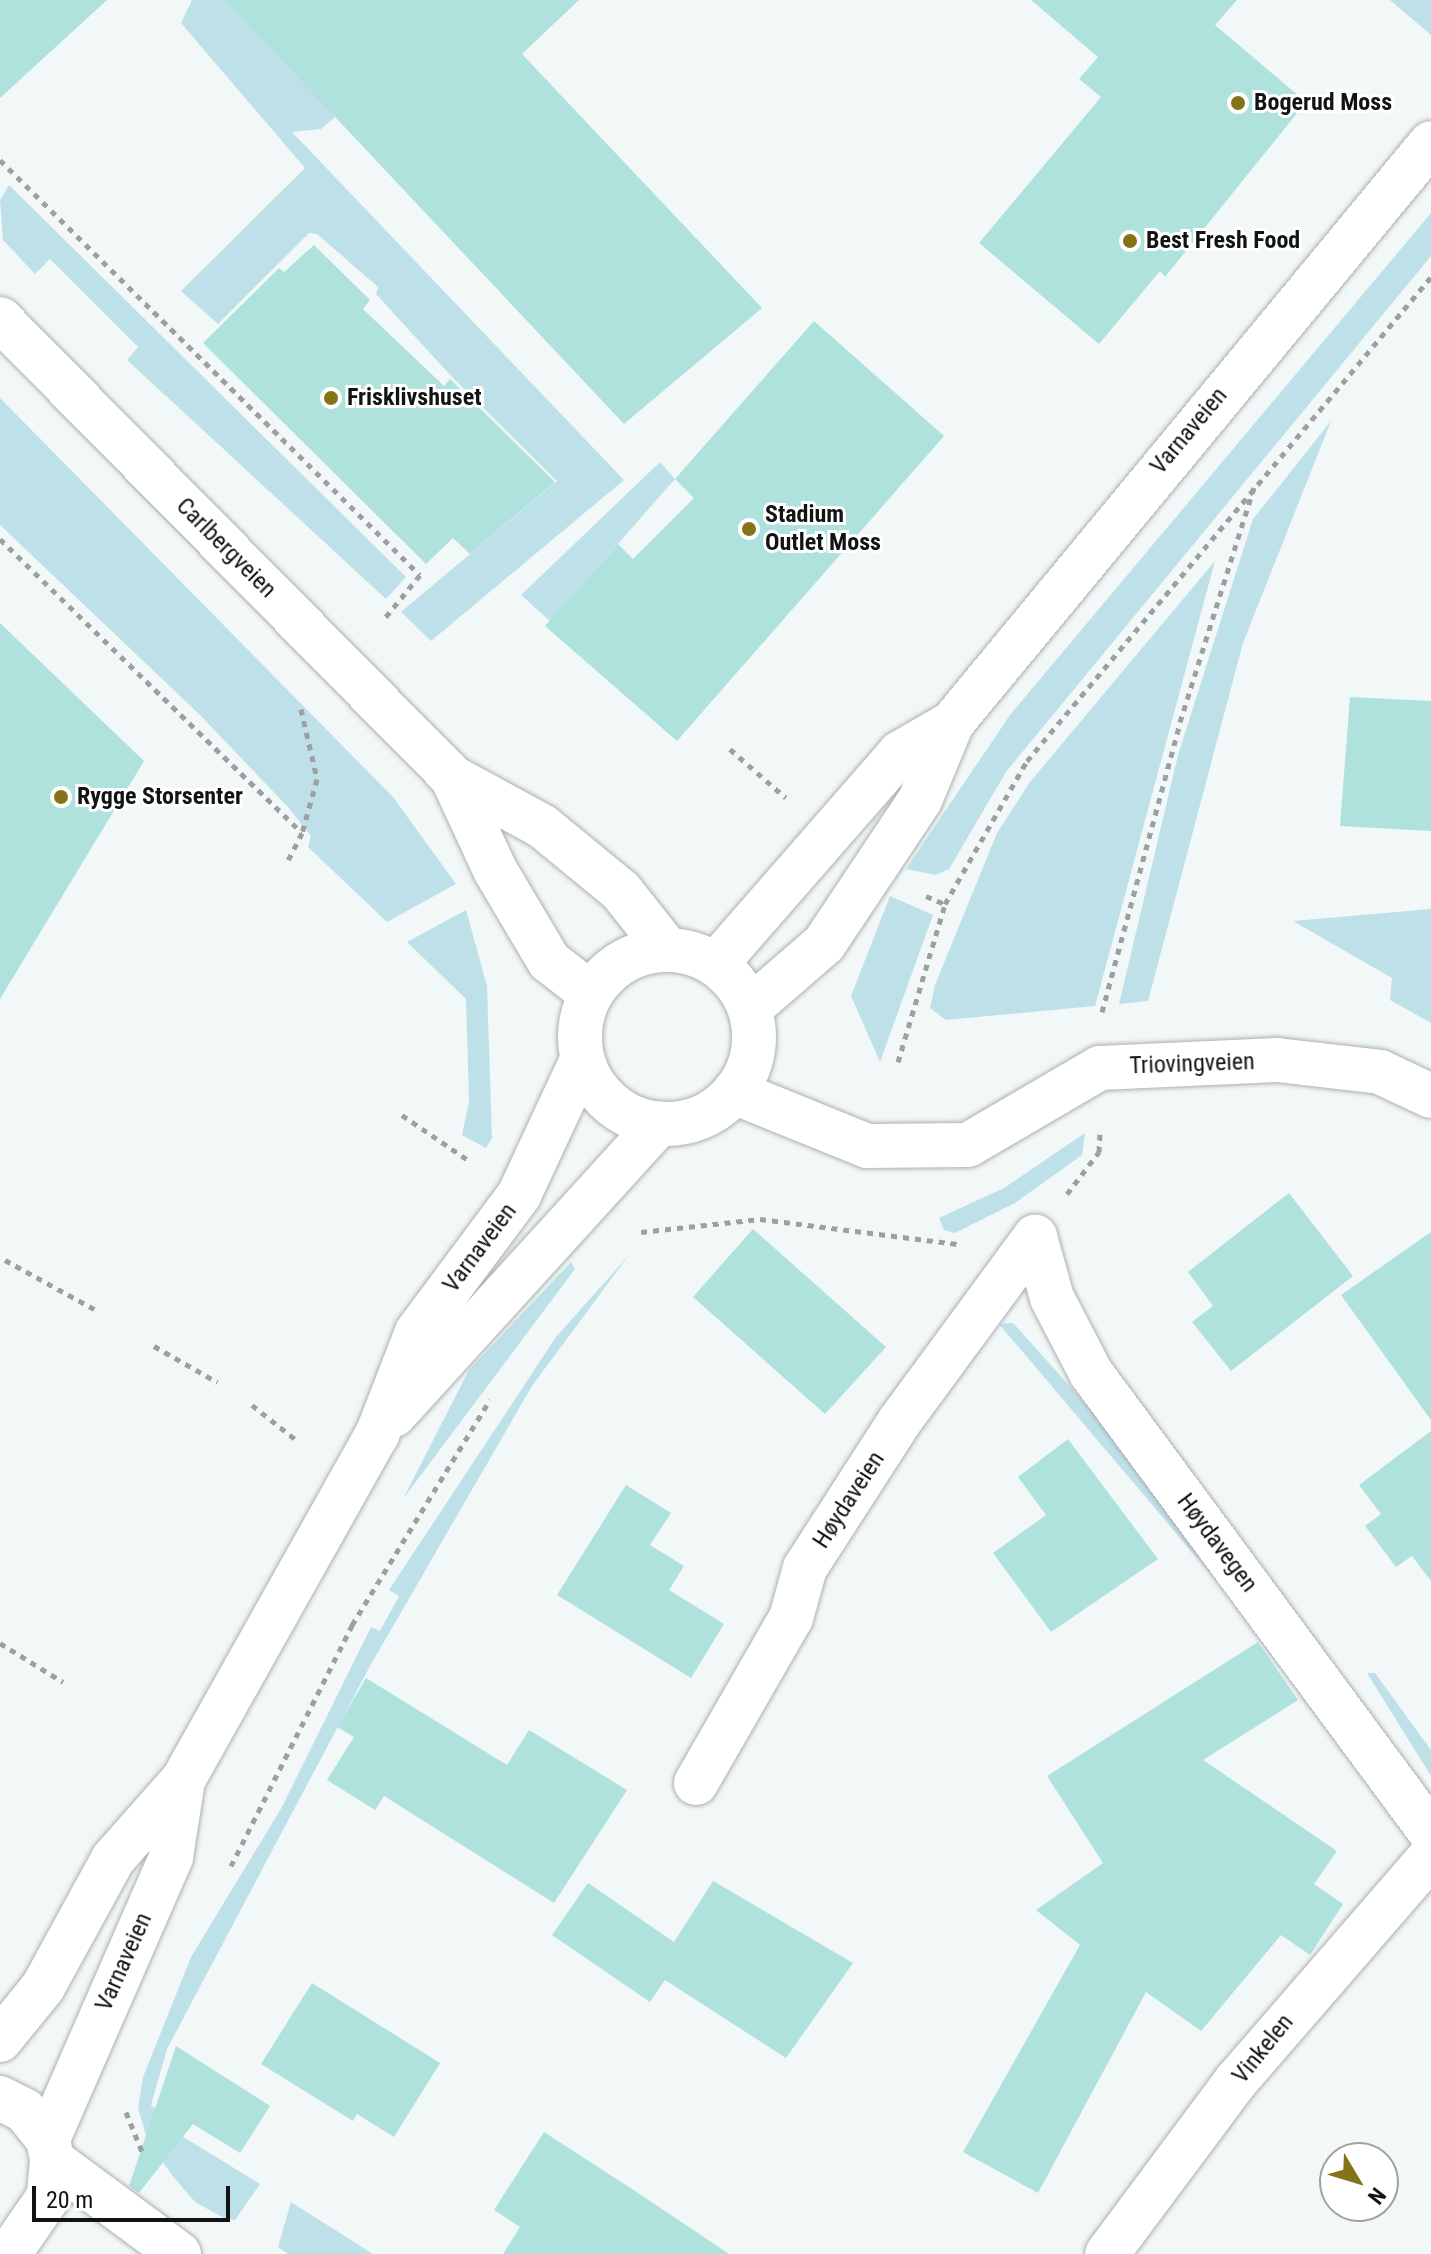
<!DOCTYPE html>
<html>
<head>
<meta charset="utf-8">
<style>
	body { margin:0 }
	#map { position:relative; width:1431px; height:2254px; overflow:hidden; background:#f2f7f8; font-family:"Roboto Condensed",sans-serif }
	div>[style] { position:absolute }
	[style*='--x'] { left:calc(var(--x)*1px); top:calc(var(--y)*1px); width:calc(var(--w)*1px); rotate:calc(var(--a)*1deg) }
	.green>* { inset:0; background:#bee1e9 }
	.building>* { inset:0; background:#afe2dd }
	.path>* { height:5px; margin-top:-2.5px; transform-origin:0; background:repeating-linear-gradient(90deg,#9ca0a0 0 6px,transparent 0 12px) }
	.roads { filter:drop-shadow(0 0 2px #acb0b1) drop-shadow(0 0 2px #acb0b1) }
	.minor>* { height:44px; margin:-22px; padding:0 22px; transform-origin:22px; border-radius:22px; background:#fff }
	.minor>.ring { margin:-22px; padding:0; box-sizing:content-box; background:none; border:44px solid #fff; border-radius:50% }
	.dots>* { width:22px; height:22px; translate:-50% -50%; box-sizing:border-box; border:4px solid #fff; border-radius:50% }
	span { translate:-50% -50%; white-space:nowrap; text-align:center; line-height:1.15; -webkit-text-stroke:6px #fff; paint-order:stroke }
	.poi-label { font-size:24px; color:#121313; font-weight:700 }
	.left { translate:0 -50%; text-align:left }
	.street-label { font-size:24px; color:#121313 }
	.north { position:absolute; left:1319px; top:2142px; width:80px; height:80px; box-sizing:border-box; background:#fff; border:2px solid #a0a1a1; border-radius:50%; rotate:128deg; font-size:22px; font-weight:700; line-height:32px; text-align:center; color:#121313 }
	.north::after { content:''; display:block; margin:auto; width:28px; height:36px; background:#857416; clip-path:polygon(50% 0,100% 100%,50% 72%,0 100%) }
	.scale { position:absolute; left:32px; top:2186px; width:198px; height:36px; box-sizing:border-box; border:4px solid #121313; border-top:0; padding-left:10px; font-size:24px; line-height:28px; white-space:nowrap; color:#121313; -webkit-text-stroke:6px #fff; paint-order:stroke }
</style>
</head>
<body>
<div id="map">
	<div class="green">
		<div style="clip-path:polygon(192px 0,256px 0,335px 117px,321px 129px,292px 132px,624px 480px,431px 641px,401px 612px,557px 481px,452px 377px,376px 294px,378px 287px,317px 234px,309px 233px,218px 324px,181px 291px,305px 168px,181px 23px)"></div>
		<div style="clip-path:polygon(1390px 0,1431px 0,1431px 35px)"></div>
		<div style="clip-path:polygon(9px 185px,406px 577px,386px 599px,127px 360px,138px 347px,50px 259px,35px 274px,3px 240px,0 200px)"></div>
		<div style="clip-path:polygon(1431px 213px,1431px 256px,1006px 772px,949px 869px,935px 875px,906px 869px,1010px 715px)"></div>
		<div style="clip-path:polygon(0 398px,393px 797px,456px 884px,387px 922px,308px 847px,311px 836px,287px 806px,200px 715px,0 525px)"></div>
		<div style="clip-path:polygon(1331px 421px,1243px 643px,1148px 1001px,1119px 1004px,1178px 755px,1253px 519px)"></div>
		<div style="clip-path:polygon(660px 462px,675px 479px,550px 621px,521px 595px)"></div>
		<div style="clip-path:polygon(1215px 561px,1095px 1006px,946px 1020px,930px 1008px,935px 985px,997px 833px,1030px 782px)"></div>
		<div style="clip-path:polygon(890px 896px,933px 915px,880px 1062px,851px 996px)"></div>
		<div style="clip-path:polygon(1431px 909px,1431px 1023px,1390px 1000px,1392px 978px,1293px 921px)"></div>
		<div style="clip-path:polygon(466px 910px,487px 986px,492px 1138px,486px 1148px,462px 1135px,469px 1101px,466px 999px,407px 942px)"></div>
		<div style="clip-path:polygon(1085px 1133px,1082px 1155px,1015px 1203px,955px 1233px,944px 1230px,939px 1218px,1004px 1188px)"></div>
		<div style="clip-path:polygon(629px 1255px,532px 1386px,370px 1666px,167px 2049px,151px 2105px,185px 2138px,260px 2184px,235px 2220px,222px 2217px,195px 2202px,171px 2174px,147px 2139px,138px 2108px,143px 2077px,191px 1957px,282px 1807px,371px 1627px,380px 1631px,399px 1596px,389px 1590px,556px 1337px)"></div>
		<div style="clip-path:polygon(571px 1262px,575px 1269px,403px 1499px,469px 1370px)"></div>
		<div style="clip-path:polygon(1013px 1323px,1093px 1412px,1218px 1566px,1209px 1572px,999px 1324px)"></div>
		<div style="clip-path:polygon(1367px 1673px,1375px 1673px,1431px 1750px,1431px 1776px)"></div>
		<div style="clip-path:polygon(291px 2202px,373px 2254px,288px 2254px,278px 2247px)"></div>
	</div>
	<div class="building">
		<div style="clip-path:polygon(0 0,107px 0,0 98px)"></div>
		<div style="clip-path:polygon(225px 0,579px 0,522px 54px,762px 308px,624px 424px)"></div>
		<div style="clip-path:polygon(1031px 0,1237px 0,1215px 25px,1306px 102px,1165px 277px,1160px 271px,1099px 344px,979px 243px,1101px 97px,1079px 79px,1098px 57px)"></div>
		<div style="clip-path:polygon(314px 245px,370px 300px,363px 309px,444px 386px,450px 379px,555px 482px,470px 554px,453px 538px,426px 564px,203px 343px,279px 268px,284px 272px)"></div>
		<div style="clip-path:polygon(814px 321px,944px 436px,677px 741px,545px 626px,618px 544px,633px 559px,694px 498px,675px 479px)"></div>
		<div style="clip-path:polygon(0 623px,144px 761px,0 999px)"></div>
		<div style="clip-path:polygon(1350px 697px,1431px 701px,1431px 831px,1340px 826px)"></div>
		<div style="clip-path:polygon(1289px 1193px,1353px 1276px,1231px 1371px,1192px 1322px,1213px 1306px,1188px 1272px)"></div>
		<div style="clip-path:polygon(753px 1229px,886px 1347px,825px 1414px,693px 1297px)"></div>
		<div style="clip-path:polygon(1431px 1232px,1431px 1420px,1341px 1295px)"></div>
		<div style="clip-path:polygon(1431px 1431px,1431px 1581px,1412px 1556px,1396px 1567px,1365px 1526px,1381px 1514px,1359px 1485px)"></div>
		<div style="clip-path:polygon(1068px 1439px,1158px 1559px,1051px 1632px,993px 1553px,1046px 1515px,1018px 1477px)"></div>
		<div style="clip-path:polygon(626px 1485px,671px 1513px,650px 1545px,684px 1566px,669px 1590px,724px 1624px,691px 1678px,557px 1595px)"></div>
		<div style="clip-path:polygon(1258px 1642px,1298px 1700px,1203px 1760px,1337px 1851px,1314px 1884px,1343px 1904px,1310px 1955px,1281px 1935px,1201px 2031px,1146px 1992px,1038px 2193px,963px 2152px,1080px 1945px,1036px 1910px,1103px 1863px,1047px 1776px)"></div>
		<div style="clip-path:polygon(366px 1678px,507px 1765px,529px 1730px,627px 1790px,554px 1903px,384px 1796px,375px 1810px,327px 1780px,354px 1737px,337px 1727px)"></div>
		<div style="clip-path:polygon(713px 1881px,853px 1963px,786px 2058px,665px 1980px,650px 2002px,552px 1935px,588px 1883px,674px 1942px)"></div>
		<div style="clip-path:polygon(312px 1983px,440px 2063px,394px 2137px,357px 2114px,353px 2121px,261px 2064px)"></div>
		<div style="clip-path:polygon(176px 2046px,270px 2106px,240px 2153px,193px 2124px,139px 2193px,129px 2186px)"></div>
		<div style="clip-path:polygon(544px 2132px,635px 2191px,729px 2254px,503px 2254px,520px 2227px,494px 2210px)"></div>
	</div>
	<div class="path">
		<div style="--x:0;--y:160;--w:590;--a:44.66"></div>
		<div style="--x:420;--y:575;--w:57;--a:129.3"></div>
		<div style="--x:0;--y:539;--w:421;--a:44.2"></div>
		<div style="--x:302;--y:833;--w:31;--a:117"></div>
		<div style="--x:301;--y:709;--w:72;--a:77.1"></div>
		<div style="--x:317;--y:779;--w:56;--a:105.5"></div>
		<div style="--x:730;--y:749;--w:74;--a:41.2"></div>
		<div style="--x:926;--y:896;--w:21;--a:23"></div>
		<div style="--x:1102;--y:1012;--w:300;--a:-74.9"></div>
		<div style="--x:1180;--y:722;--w:246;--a:-72.5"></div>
		<div style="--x:898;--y:1062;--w:165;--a:-73.4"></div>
		<div style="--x:945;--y:904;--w:165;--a:-60.2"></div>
		<div style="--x:1027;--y:761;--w:630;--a:-50.15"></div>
		<div style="--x:402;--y:1115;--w:83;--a:34.3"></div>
		<div style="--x:1067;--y:1194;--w:53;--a:-52.7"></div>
		<div style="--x:1099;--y:1152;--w:18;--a:-87"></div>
		<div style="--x:641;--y:1232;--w:120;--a:-6.2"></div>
		<div style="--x:760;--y:1219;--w:201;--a:7.2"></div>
		<div style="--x:5;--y:1260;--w:102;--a:28.8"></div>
		<div style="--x:154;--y:1346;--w:73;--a:29.7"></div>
		<div style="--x:252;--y:1405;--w:55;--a:38.3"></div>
		<div style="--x:0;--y:1643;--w:74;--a:31.8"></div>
		<div style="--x:231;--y:1866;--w:270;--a:-63.3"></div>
		<div style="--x:352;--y:1625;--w:264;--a:-58.5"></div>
		<div style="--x:126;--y:2112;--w:45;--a:68"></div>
	</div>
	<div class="roads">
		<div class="minor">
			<div style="--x:0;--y:319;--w:643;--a:45.38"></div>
			<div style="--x:452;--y:777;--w:102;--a:28.6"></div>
			<div style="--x:542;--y:826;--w:102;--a:39.4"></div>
			<div style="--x:621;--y:891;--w:74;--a:51.6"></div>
			<div style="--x:452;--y:777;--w:102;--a:65.2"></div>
			<div style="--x:495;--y:870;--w:106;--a:59.3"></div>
			<div style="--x:549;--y:961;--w:52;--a:38"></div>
			<div class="ring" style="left:580px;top:950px;width:130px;height:130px"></div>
			<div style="--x:716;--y:964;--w:280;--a:-48.9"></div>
			<div style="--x:900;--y:753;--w:60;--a:-30"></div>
			<div style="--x:750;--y:1008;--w:98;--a:-40.9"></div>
			<div style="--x:824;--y:944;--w:173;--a:-56.3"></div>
			<div style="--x:920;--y:800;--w:83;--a:-67.4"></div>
			<div style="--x:952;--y:723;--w:752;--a:-50.45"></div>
			<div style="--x:734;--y:1092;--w:144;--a:22.1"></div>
			<div style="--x:867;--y:1146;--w:101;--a:-0.6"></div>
			<div style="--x:968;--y:1145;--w:153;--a:-30.3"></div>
			<div style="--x:1100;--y:1068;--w:177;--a:-2.6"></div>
			<div style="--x:1277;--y:1060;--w:104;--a:6.6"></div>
			<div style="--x:1380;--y:1072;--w:56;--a:25.2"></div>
			<div style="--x:1035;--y:1237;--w:63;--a:74.4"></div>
			<div style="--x:1052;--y:1298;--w:85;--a:62.5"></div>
			<div style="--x:1091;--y:1373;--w:572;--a:53.53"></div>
			<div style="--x:394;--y:1415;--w:394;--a:-47.7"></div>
			<div style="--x:696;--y:1783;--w:190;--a:-60.1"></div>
			<div style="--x:791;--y:1618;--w:52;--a:-74.4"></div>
			<div style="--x:805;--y:1568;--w:174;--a:-57.2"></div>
			<div style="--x:899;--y:1422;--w:230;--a:-53.7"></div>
			<div style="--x:0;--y:2040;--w:68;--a:-50.9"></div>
			<div style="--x:43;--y:1987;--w:146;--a:-61.3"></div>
			<div style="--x:113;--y:1859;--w:106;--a:-48.5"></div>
			<div style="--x:183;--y:1780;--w:396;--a:-60.7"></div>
			<div style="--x:377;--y:1435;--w:110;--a:-68.8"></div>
			<div style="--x:417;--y:1332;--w:171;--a:-53.3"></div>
			<div style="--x:519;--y:1195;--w:149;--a:-65"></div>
			<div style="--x:0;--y:2098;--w:28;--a:27"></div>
			<div style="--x:25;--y:2111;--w:36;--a:51"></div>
			<div style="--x:48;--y:2139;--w:21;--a:79"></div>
			<div style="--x:52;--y:2160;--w:36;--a:95"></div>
			<div style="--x:49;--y:2196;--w:70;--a:124.6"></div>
			<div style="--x:48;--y:2139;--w:308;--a:-66.4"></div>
			<div style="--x:171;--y:1857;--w:78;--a:-81.1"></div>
			<div style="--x:52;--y:2160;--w:158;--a:36.5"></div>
			<div style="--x:1107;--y:2254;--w:216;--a:-53.3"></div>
			<div style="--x:1236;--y:2081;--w:298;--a:-49.1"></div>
		</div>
	</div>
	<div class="dots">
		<div style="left:1238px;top:103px;background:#857416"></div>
		<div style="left:1130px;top:241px;background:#857416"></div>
		<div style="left:331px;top:398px;background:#857416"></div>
		<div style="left:749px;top:529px;background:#857416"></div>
		<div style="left:61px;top:797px;background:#857416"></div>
	</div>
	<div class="poi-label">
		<span class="left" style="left:1254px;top:103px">Bogerud Moss</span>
		<span class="left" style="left:1146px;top:241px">Best Fresh Food</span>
		<span class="left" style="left:347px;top:398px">Frisklivshuset</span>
		<span class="left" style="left:765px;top:529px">Stadium<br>Outlet Moss</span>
		<span class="left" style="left:77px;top:797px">Rygge Storsenter</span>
	</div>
	<div class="street-label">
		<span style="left:1189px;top:431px;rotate:-50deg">Varnaveien</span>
		<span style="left:226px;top:548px;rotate:45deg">Carlbergveien</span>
		<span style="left:1192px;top:1064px;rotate:-2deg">Triovingveien</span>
		<span style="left:480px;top:1248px;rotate:-53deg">Varnaveien</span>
		<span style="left:849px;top:1500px;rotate:-57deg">Høydaveien</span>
		<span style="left:1217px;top:1543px;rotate:53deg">Høydavegen</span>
		<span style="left:124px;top:1962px;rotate:-66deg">Varnaveien</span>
		<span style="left:1263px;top:2049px;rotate:-51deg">Vinkelen</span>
	</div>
	<div class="north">N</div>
	<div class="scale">20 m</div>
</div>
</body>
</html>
